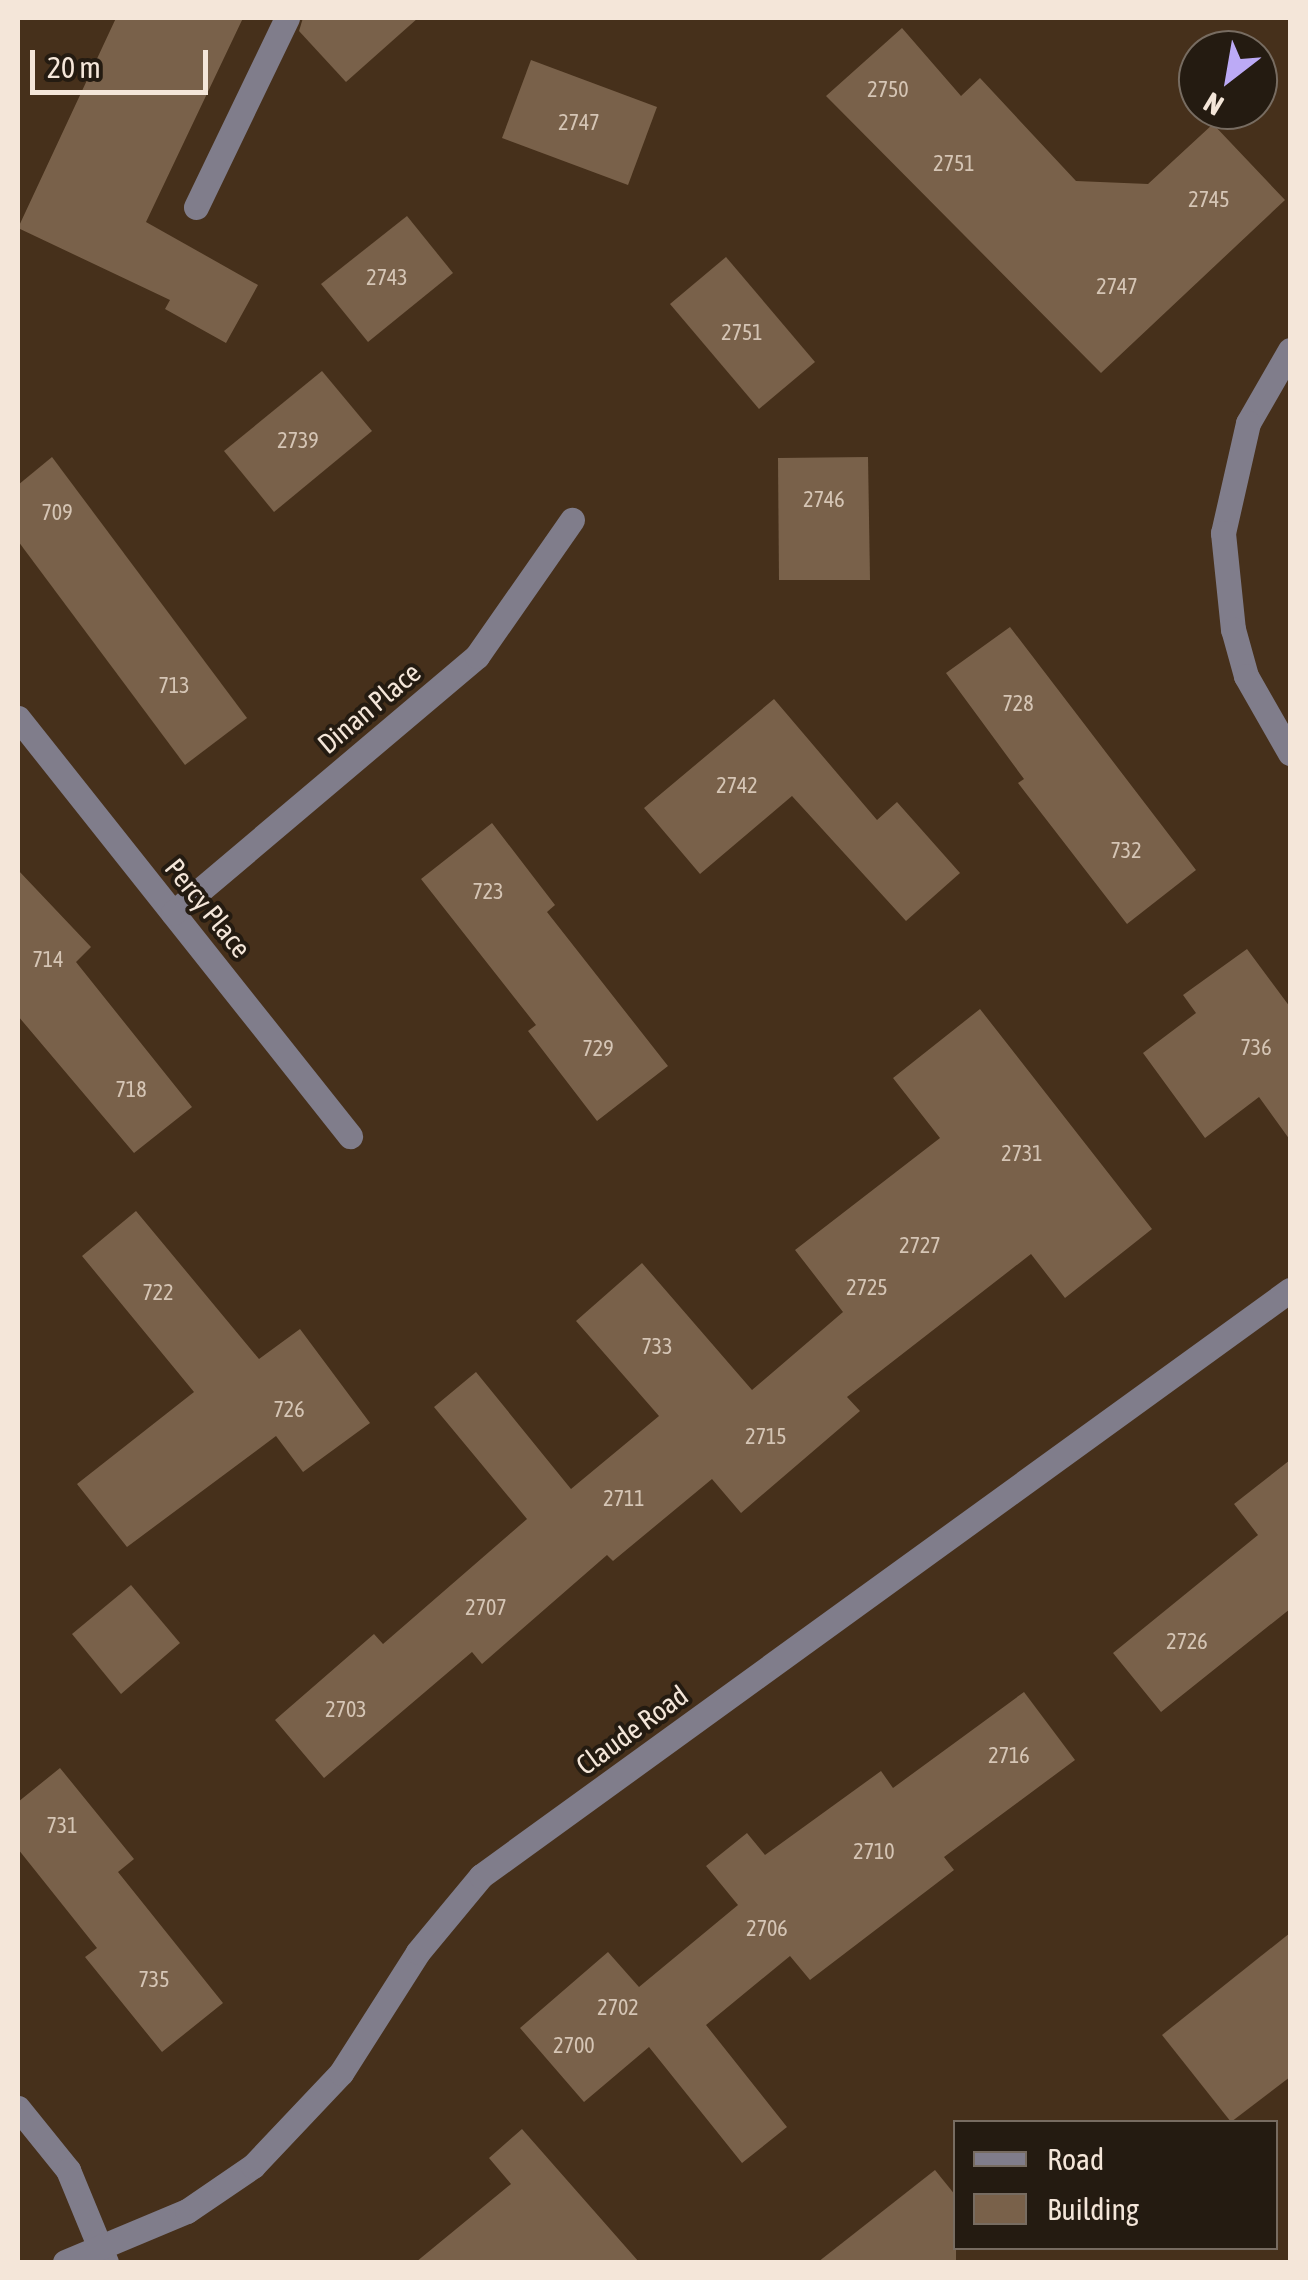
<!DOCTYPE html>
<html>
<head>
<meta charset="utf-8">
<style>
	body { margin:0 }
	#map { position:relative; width:1308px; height:2280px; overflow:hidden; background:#46301b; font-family:"Asap Condensed",sans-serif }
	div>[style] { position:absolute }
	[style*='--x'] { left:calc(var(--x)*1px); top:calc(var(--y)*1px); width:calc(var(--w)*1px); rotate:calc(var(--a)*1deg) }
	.building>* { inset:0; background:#79614a }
	.minor>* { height:25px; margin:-12.5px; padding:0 12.5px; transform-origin:12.5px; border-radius:12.5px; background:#807d8b }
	span { translate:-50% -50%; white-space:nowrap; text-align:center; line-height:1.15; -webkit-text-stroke:8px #241b11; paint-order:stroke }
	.number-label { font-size:22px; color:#d5c5b5 }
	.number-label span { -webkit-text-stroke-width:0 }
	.street-label { font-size:28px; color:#f4e6d9 }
	.frame { position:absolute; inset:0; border:20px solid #f4e6d9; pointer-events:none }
	.legend { position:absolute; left:953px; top:2120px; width:325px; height:130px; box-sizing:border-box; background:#241b11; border:2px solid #776c61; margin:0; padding:12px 18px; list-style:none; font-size:30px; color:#f4e6d9 }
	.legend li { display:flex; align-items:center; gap:20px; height:50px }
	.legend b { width:50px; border:2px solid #776c61 }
	.north { position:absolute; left:1178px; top:30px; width:100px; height:100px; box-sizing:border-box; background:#241b11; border:2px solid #776c61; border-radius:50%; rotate:211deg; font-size:28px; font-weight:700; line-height:40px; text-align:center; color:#f4e6d9 }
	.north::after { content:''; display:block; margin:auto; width:35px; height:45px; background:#bcaaf6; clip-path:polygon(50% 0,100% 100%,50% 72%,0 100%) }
	.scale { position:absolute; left:30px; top:50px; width:178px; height:45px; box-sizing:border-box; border:5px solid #f4e6d9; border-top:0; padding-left:12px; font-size:30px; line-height:35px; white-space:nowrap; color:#f4e6d9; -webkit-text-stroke:8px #241b11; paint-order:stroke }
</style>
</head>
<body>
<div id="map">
	<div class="building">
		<div style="clip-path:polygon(116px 18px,243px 18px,146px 222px,258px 285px,226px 343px,165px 309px,170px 300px,18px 228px)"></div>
		<div style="clip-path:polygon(303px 18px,418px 18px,346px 82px,299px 31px)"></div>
		<div style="clip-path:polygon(902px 28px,961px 96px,980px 78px,1076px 181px,1148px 184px,1213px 124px,1285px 200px,1101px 373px,826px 96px)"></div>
		<div style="clip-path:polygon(531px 60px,657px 107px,628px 185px,502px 138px)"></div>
		<div style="clip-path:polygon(407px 216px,453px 273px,368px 342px,321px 284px)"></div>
		<div style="clip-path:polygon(726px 257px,815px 362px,759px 409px,670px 304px)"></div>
		<div style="clip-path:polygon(322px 371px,372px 431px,274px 512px,224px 451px)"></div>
		<div style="clip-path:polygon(52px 457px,247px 718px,185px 765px,18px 541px,18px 485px)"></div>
		<div style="clip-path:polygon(868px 457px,870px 580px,779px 580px,778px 458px)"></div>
		<div style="clip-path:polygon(1010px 627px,1196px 870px,1127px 924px,1018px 783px,1024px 779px,946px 673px)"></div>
		<div style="clip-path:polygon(774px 699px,877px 820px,897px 802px,960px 873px,906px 921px,792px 796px,700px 874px,644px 808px)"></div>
		<div style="clip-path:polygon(492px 823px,555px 905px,547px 912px,668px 1066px,597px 1121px,528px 1031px,536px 1025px,421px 879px)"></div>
		<div style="clip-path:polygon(18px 870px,91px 947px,76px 962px,192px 1107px,134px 1153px,18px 1016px)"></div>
		<div style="clip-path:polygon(1247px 949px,1290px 1007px,1290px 1140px,1259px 1097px,1205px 1138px,1143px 1053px,1196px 1013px,1183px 995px)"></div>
		<div style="clip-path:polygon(980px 1009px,1152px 1229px,1065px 1298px,1031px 1254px,847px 1397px,860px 1411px,741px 1513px,712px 1479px,613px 1561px,607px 1555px,482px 1664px,472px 1652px,324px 1778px,275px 1720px,374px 1634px,383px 1644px,527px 1519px,434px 1407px,476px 1372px,571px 1489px,659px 1416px,576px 1321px,642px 1263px,752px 1390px,843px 1312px,795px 1250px,940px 1138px,893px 1078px)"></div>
		<div style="clip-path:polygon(136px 1211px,259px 1359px,300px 1329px,370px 1423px,303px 1472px,276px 1436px,127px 1547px,77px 1484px,194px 1392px,82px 1256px)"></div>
		<div style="clip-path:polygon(1290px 1460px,1290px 1609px,1161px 1712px,1113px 1653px,1258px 1535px,1234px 1504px)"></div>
		<div style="clip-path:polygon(131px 1585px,180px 1643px,121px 1694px,72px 1634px)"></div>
		<div style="clip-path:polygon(1024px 1692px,1075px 1760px,944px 1857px,954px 1870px,810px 1980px,790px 1956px,706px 2025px,787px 2127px,742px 2163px,649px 2047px,584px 2102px,520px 2028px,608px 1952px,639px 1987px,738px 1905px,706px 1866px,747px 1833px,765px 1855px,881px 1771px,893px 1788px)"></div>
		<div style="clip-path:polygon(60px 1768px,134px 1859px,118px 1872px,223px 2003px,162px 2052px,85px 1957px,97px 1948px,18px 1849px,18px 1802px)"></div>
		<div style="clip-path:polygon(1290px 1933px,1290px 2077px,1231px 2122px,1162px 2035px)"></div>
		<div style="clip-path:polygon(522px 2129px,639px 2262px,416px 2262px,511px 2184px,489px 2158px)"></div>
		<div style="clip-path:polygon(935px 2170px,956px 2196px,956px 2262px,818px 2262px)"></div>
	</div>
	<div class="minor">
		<div style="--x:196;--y:207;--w:210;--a:-64.3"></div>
		<div style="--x:1290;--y:350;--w:84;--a:119.9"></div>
		<div style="--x:1248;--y:423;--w:113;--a:102.8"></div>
		<div style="--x:1223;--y:533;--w:97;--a:84.1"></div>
		<div style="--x:1233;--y:629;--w:49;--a:74.5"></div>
		<div style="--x:1246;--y:676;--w:89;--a:60.3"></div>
		<div style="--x:18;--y:718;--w:534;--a:51.54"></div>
		<div style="--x:173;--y:913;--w:398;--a:-40.2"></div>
		<div style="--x:477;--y:656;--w:166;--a:-55.1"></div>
		<div style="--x:18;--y:2108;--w:80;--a:51.1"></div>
		<div style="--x:68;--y:2170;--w:100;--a:67.6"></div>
		<div style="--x:65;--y:2262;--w:132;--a:-22.7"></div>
		<div style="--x:187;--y:2211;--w:80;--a:-34.3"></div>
		<div style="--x:253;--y:2166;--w:128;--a:-46.6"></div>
		<div style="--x:341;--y:2073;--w:143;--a:-57.5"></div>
		<div style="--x:418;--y:1952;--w:99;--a:-50.3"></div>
		<div style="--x:481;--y:1876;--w:999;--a:-35.92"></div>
	</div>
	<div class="number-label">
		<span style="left:888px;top:90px">2750</span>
		<span style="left:579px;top:123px">2747</span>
		<span style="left:954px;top:164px">2751</span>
		<span style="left:1209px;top:200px">2745</span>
		<span style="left:387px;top:278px">2743</span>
		<span style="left:1117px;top:287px">2747</span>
		<span style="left:742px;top:333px">2751</span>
		<span style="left:298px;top:441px">2739</span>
		<span style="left:824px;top:500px">2746</span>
		<span style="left:57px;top:513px">709</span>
		<span style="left:174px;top:686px">713</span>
		<span style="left:1018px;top:704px">728</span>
		<span style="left:737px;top:786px">2742</span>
		<span style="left:1126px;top:851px">732</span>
		<span style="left:488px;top:892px">723</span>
		<span style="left:48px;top:960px">714</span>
		<span style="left:1256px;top:1048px">736</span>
		<span style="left:598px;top:1049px">729</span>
		<span style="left:131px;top:1090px">718</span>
		<span style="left:1022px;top:1154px">2731</span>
		<span style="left:920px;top:1246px">2727</span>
		<span style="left:867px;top:1288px">2725</span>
		<span style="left:158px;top:1293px">722</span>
		<span style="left:657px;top:1347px">733</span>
		<span style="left:289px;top:1410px">726</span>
		<span style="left:766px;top:1437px">2715</span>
		<span style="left:624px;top:1499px">2711</span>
		<span style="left:486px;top:1608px">2707</span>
		<span style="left:1187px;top:1642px">2726</span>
		<span style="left:346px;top:1710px">2703</span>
		<span style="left:1009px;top:1756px">2716</span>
		<span style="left:62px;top:1826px">731</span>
		<span style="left:874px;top:1852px">2710</span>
		<span style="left:767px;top:1929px">2706</span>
		<span style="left:154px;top:1980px">735</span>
		<span style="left:618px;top:2008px">2702</span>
		<span style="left:574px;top:2046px">2700</span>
	</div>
	<div class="street-label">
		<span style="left:369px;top:708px;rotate:-40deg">Dinan Place</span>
		<span style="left:208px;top:908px;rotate:51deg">Percy Place</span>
		<span style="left:632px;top:1730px;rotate:-36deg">Claude Road</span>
	</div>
	<div class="frame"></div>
	<ul class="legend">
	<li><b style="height:12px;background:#807d8b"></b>Road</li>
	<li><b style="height:28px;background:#79614a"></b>Building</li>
	</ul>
	<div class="north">N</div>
	<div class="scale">20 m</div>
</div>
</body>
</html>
